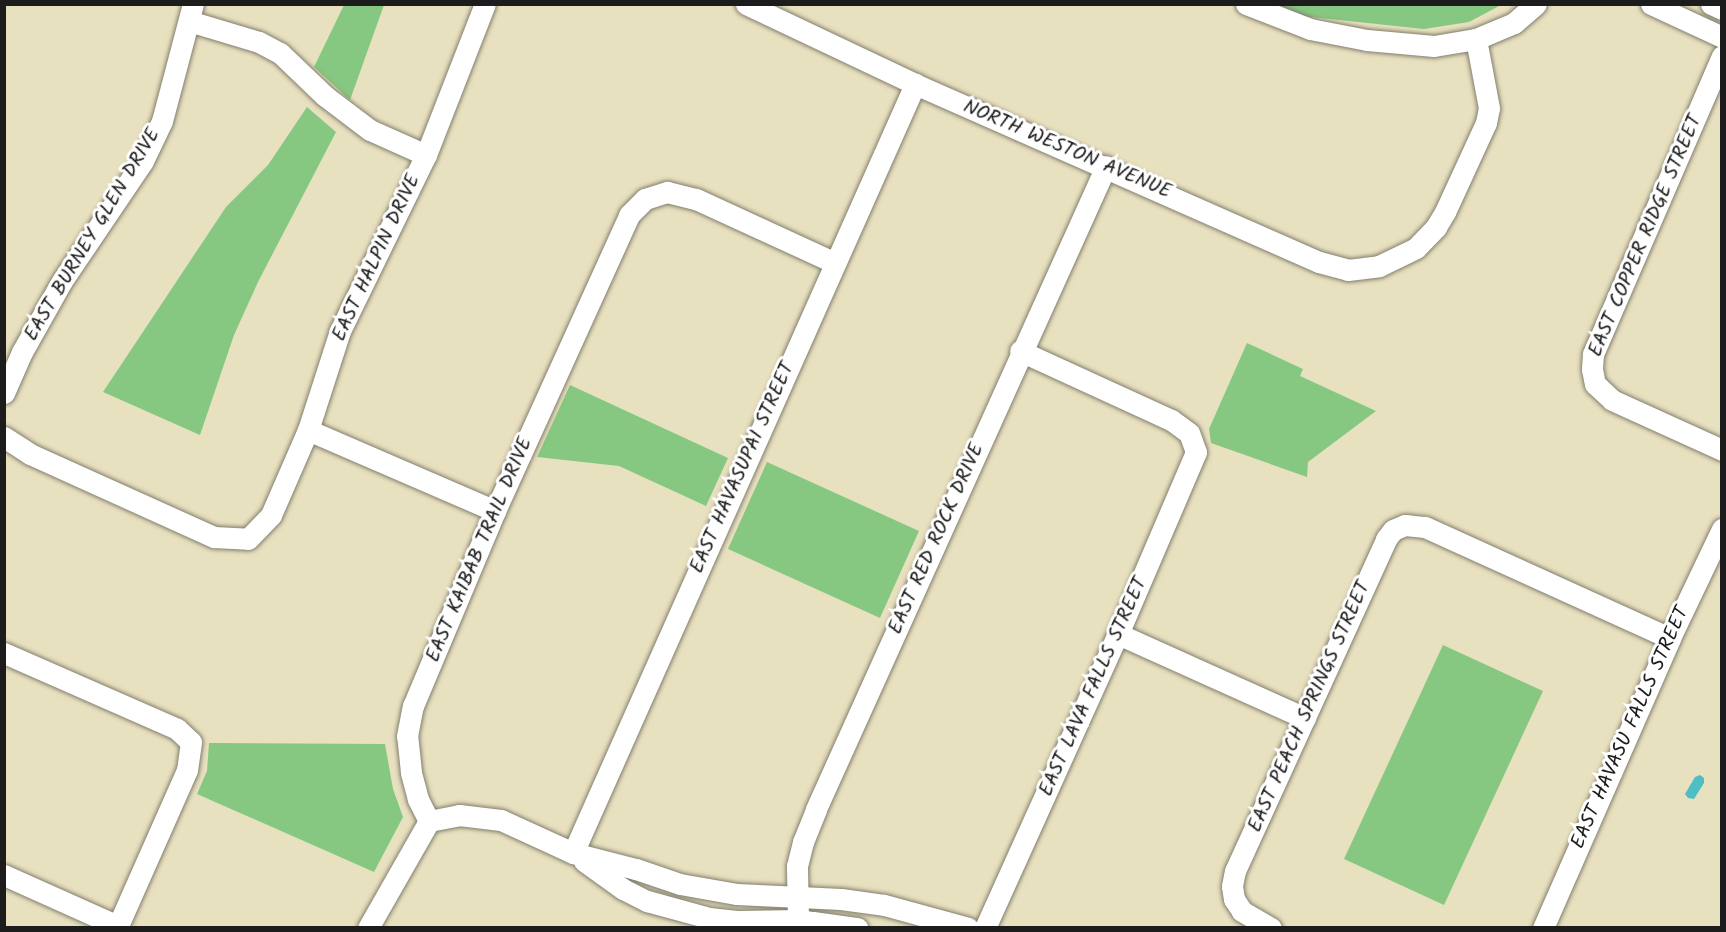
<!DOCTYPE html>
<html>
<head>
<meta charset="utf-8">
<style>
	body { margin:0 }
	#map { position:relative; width:1726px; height:932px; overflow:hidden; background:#e8e1bf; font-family:Kalam,sans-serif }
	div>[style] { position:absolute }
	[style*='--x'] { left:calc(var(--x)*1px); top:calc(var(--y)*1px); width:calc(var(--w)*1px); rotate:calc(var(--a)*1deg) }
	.green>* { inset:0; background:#86c881 }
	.water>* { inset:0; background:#4fbdc4 }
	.roads { filter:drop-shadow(0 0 2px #827e6e) drop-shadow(0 0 2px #827e6e) }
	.minor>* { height:21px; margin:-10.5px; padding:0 10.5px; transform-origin:10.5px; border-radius:10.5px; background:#fff }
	span { translate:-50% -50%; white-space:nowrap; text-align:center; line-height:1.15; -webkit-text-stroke:6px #fff; paint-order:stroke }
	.street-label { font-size:20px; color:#1c1c1c }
	.frame { position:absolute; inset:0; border:6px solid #1c1c1c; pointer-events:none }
</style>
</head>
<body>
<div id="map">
	<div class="green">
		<div style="clip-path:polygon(1273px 4px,1501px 5px,1469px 22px,1424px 29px,1301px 16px)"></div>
		<div style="clip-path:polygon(344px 5px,384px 5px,350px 100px,314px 67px)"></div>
		<div style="clip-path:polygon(307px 107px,336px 132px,258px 282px,234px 335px,200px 435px,103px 392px,226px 207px,268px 165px)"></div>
		<div style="clip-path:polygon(1247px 343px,1303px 369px,1300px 376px,1376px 411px,1308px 462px,1307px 477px,1211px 443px,1209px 429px)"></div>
		<div style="clip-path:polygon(570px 385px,728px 458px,706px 506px,619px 466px,537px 457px)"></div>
		<div style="clip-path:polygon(767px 462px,919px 531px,880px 618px,728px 549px)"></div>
		<div style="clip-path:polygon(1443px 645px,1543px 691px,1444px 905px,1344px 859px)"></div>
		<div style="clip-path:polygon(209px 743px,385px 744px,393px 789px,403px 817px,374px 872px,197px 794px,207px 771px)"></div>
	</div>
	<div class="water">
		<div style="clip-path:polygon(1700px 775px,1704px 778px,1704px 783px,1694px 799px,1688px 798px,1685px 794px,1695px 777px)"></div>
	</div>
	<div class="roads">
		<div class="minor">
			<div style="--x:746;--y:4;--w:187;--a:25.3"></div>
			<div style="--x:915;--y:84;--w:441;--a:23.8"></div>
			<div style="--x:1319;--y:262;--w:30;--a:15"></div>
			<div style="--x:1348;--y:270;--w:31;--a:-7"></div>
			<div style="--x:1379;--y:266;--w:41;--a:-25.9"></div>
			<div style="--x:1416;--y:248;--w:29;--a:-46"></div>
			<div style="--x:1436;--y:227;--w:17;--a:-59"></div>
			<div style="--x:1445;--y:212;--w:98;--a:-65.3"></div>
			<div style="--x:1486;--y:123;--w:15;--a:-79"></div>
			<div style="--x:1489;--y:108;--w:70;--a:-100.7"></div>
			<div style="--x:1246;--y:4;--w:69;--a:21.3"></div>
			<div style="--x:1310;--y:29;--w:58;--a:10.9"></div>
			<div style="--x:1367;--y:40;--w:67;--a:5.1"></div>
			<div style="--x:1434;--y:46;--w:43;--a:-9.5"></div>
			<div style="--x:1476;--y:39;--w:41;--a:-22.8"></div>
			<div style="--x:1514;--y:23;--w:29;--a:-41"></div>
			<div style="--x:1651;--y:4;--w:78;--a:24.9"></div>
			<div style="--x:1711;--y:4;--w:12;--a:24"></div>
			<div style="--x:189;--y:21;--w:73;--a:16.7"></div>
			<div style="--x:259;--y:42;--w:24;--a:28"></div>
			<div style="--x:280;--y:53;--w:62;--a:43.7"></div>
			<div style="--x:325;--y:96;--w:56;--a:37.1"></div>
			<div style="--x:370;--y:130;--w:61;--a:24.1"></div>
			<div style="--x:1722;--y:56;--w:325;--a:113.4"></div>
			<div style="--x:1593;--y:354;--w:15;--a:94"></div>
			<div style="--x:1592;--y:369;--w:15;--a:79"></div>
			<div style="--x:1595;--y:384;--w:23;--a:43"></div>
			<div style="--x:1612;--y:400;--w:121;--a:24.4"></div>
			<div style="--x:4;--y:393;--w:45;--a:-66.3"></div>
			<div style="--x:22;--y:352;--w:81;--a:-60.6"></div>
			<div style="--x:62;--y:281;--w:145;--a:-56"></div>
			<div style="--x:143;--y:161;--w:44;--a:-64.6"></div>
			<div style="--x:162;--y:121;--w:121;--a:-75.2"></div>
			<div style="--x:308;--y:430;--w:204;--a:23.4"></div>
			<div style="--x:4;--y:437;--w:31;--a:33"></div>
			<div style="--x:30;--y:454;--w:202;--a:24.3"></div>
			<div style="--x:214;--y:537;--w:34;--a:3"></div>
			<div style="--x:248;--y:539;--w:33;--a:-46"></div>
			<div style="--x:271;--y:515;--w:93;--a:-66.5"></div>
			<div style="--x:308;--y:430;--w:104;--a:-72.1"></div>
			<div style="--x:340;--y:331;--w:196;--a:-64"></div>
			<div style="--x:426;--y:155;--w:162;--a:-68.7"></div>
			<div style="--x:1118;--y:634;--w:205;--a:24.2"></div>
			<div style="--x:4;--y:653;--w:189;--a:23.7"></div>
			<div style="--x:177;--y:729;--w:19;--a:43"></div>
			<div style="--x:191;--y:742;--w:28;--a:98"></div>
			<div style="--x:187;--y:770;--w:173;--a:113.9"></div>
			<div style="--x:429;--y:821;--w:25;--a:-117"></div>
			<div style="--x:418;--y:799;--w:28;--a:-105"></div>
			<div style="--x:411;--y:772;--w:36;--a:-96"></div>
			<div style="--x:407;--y:736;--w:31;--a:-79"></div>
			<div style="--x:413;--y:706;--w:212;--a:-67.2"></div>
			<div style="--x:495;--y:511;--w:325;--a:-65.6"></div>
			<div style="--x:629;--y:215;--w:23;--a:-45"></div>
			<div style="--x:645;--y:199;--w:23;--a:-18"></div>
			<div style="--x:667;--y:192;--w:30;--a:14"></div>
			<div style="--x:696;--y:199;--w:153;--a:24.7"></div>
			<div style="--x:429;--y:821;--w:31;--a:-11"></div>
			<div style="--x:459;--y:815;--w:42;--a:6.8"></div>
			<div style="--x:501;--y:820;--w:79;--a:24.6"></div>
			<div style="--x:573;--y:853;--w:65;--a:14.3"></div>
			<div style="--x:636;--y:869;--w:46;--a:18.8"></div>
			<div style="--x:680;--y:884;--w:58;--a:10"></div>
			<div style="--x:737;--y:894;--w:104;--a:2.8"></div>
			<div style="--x:841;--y:899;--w:43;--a:7.9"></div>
			<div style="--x:884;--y:905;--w:87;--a:15.3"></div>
			<div style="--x:573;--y:853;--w:842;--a:-66.02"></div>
			<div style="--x:584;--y:861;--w:48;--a:35.7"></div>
			<div style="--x:623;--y:889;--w:27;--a:27"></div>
			<div style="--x:647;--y:901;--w:64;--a:15.3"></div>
			<div style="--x:709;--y:918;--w:30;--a:6"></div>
			<div style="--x:739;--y:921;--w:59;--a:-1"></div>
			<div style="--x:798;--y:920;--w:60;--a:7.7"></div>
			<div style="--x:4;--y:875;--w:125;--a:24.1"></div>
			<div style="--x:798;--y:920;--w:54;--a:-91.1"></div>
			<div style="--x:797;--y:866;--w:25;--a:-76"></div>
			<div style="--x:803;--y:842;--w:35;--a:-68"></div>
			<div style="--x:816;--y:809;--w:705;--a:-65.72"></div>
			<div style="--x:368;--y:928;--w:123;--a:-60.3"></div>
			<div style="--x:985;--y:928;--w:323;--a:-65.7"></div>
			<div style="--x:1118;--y:634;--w:198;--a:-66.8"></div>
			<div style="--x:1196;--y:452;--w:20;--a:-110"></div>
			<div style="--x:1189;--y:433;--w:22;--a:-144"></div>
			<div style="--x:1171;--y:420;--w:166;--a:-155.4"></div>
			<div style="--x:1271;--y:928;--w:34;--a:-150"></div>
			<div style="--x:1242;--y:911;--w:14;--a:-124"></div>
			<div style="--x:1234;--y:899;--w:13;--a:-99"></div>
			<div style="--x:1232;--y:886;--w:15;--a:-79"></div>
			<div style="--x:1235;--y:871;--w:365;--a:-65.5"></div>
			<div style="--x:1386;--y:539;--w:11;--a:-52"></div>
			<div style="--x:1393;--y:530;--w:13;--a:-23"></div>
			<div style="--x:1405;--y:525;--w:20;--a:6"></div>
			<div style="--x:1425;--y:527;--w:269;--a:24.4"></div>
			<div style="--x:1543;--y:928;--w:317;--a:-66.3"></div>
			<div style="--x:1670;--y:638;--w:121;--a:-64.5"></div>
		</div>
	</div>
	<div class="street-label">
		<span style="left:1067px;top:150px;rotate:23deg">NORTH WESTON AVENUE</span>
		<span style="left:93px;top:235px;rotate:-59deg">EAST BURNEY GLEN DRIVE</span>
		<span style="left:1646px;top:236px;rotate:-67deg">EAST COPPER RIDGE STREET</span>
		<span style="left:377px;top:258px;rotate:-65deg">EAST HALPIN DRIVE</span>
		<span style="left:743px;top:468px;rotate:-66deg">EAST HAVASUPAI STREET</span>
		<span style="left:937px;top:539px;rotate:-66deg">EAST RED ROCK DRIVE</span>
		<span style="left:480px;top:550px;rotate:-67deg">EAST KAIBAB TRAIL DRIVE</span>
		<span style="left:1094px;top:687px;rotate:-66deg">EAST LAVA FALLS STREET</span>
		<span style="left:1310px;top:707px;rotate:-66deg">EAST PEACH SPRINGS STREET</span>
		<span style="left:1631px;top:728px;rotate:-66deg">EAST HAVASU FALLS STREET</span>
	</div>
	<div class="frame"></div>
</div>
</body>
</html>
